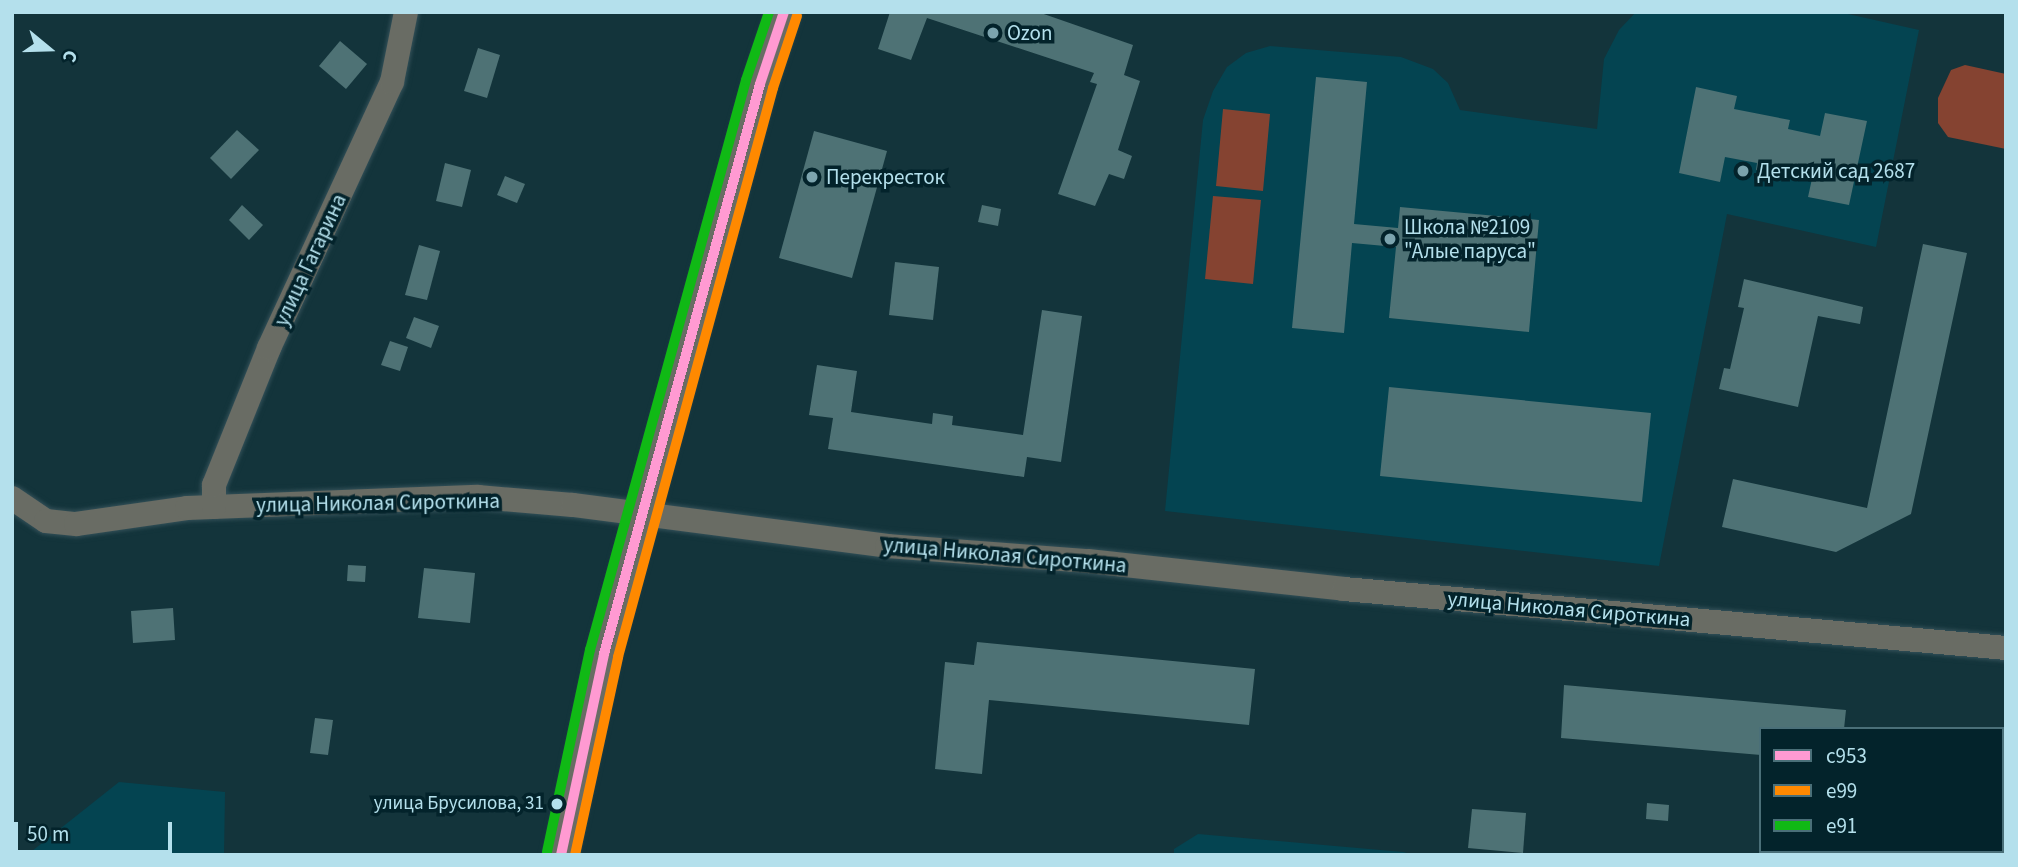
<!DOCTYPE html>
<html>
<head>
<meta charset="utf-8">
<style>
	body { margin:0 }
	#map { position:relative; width:2018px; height:867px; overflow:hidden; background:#13343b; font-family:"Source Sans 3",sans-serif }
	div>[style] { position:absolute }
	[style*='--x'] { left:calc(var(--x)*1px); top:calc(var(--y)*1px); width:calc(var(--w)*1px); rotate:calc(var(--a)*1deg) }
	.built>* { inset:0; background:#044451 }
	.green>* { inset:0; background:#854331 }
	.building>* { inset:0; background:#4e7275 }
	.roads { filter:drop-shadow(0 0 2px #335058) drop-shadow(0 0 2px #335058) }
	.minor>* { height:24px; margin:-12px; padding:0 12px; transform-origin:12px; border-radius:12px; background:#696c64 }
	.tertiary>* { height:32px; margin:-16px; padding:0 16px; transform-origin:16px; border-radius:16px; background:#696c64 }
	.bus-1>* { height:10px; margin:-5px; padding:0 5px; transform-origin:5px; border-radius:5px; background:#ff9ad2 }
	.bus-2>* { height:10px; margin:-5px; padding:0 5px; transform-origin:5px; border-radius:5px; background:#ff8900 }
	.bus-3>* { height:10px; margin:-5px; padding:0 5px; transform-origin:5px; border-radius:5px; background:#10b915 }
	.dots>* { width:19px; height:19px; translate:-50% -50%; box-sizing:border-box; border:4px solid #03232b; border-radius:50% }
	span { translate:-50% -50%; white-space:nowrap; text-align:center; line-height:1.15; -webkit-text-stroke:7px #03232b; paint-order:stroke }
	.bus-label { font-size:19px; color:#b4e0ec }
	.right { translate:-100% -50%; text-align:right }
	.poi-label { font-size:21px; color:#b4e0ec }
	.left { translate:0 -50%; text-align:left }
	.street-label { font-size:21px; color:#b4e0ec }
	.frame { position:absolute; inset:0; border:14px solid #b4e0ec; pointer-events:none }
	.legend { position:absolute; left:1759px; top:727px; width:245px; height:126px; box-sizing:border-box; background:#03232b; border:2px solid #4a6f78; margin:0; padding:9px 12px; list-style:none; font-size:21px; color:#b4e0ec }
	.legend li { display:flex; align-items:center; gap:14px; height:35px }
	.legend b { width:35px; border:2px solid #4a6f78 }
	.north { position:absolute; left:14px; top:14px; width:70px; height:70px; -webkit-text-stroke:5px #03232b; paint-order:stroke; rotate:109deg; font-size:19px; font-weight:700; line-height:28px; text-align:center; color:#b4e0ec }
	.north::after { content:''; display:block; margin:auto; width:24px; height:32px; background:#b4e0ec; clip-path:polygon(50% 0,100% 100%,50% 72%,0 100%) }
	.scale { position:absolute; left:14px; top:822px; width:158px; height:32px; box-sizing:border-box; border:4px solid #b4e0ec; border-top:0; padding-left:9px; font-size:21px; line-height:24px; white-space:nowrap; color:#b4e0ec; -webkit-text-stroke:5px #03232b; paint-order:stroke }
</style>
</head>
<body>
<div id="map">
	<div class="built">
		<div style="clip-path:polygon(1636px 12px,1839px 12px,1919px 30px,1876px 247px,1727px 214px,1659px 566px,1165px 511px,1203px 120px,1213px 91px,1227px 67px,1246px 53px,1270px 46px,1401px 57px,1433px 69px,1448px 83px,1460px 110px,1597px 129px,1604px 59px,1619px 30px)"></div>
		<div style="clip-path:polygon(119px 782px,225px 792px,224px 855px,27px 855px)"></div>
		<div style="clip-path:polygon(1198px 834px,1403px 852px,1415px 855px,1174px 855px,1174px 849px)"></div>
	</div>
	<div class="green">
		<div style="clip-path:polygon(1965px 65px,2006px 74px,2006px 149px,1948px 137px,1938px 123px,1938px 98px,1951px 70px)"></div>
		<div style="clip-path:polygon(1223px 109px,1270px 114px,1263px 191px,1216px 186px)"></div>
		<div style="clip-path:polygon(1213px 196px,1261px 200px,1253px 284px,1205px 279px)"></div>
	</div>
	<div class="building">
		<div style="clip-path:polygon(890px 12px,1038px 12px,1133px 45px,1124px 75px,1140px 81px,1118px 150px,1132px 156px,1124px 179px,1109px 174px,1095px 206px,1058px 194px,1097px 84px,1090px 82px,1094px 73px,927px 18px,911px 60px,878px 49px)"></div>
		<div style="clip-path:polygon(340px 41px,367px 64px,346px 89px,319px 66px)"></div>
		<div style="clip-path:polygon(478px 48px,500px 55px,487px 98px,464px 91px)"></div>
		<div style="clip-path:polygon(1316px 77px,1367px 82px,1354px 224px,1398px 228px,1400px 207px,1539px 220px,1529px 332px,1389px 318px,1396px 247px,1352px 243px,1344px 333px,1292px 328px)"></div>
		<div style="clip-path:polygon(1696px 87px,1737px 96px,1734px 109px,1790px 120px,1788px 129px,1820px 136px,1825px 113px,1867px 121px,1849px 205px,1808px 197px,1813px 174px,1779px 167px,1777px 175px,1756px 170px,1757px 163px,1725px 157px,1720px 182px,1679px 173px)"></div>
		<div style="clip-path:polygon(237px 130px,259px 150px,231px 179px,210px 158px)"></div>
		<div style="clip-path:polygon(814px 131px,887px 151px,852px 278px,779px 258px)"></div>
		<div style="clip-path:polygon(445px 163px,471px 170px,462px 207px,436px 201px)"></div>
		<div style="clip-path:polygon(505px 176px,525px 184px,517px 203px,497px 195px)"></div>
		<div style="clip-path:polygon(242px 205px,263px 225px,249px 240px,229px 220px)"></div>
		<div style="clip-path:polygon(982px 205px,1001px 209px,998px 226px,978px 222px)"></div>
		<div style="clip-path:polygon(1923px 244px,1967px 253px,1911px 514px,1836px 552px,1722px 527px,1733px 479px,1867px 508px)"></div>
		<div style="clip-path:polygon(419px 245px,440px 251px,427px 300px,405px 295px)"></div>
		<div style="clip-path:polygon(895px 262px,939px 267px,933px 320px,889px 315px)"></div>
		<div style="clip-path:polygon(1744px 279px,1863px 307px,1860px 324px,1818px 316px,1798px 407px,1719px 389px,1724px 368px,1730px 369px,1744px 308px,1738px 307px)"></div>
		<div style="clip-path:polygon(1042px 310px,1082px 316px,1061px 462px,1027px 457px,1024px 477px,828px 449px,833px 418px,809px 415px,817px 365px,857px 371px,851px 412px,932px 424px,933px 413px,953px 416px,952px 425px,1023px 435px)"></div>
		<div style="clip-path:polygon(414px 317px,439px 326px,431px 348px,406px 338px)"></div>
		<div style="clip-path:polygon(390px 341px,408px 347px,400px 371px,381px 365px)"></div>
		<div style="clip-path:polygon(1389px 387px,1651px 413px,1642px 502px,1380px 476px)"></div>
		<div style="clip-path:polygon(348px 565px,366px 566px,365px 582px,347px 581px)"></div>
		<div style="clip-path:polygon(424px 568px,475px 573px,470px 623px,418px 618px)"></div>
		<div style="clip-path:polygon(173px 608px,175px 640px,133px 643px,131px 611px)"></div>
		<div style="clip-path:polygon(977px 642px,1255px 669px,1249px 725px,989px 700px,982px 774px,935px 769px,945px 662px,974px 665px)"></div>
		<div style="clip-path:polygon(1564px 685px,1846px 710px,1844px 729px,1761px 729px,1761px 755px,1561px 738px)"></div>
		<div style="clip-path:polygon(315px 718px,333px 720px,328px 755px,310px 753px)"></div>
		<div style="clip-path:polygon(1647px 803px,1669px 805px,1668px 821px,1646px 819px)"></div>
		<div style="clip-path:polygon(1472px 809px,1526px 813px,1523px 853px,1468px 848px)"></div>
	</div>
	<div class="roads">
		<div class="minor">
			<div style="--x:12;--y:498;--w:41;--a:34.1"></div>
			<div style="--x:46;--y:521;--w:30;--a:6"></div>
			<div style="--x:76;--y:524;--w:112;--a:-8.2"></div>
			<div style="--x:187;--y:508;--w:291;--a:-2.2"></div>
			<div style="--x:478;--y:497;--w:95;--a:4.8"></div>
			<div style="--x:573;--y:505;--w:317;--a:7.4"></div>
			<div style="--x:887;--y:546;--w:202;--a:4.3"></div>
			<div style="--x:1088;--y:561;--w:258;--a:6.2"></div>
			<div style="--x:1344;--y:589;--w:665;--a:5.09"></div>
			<div style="--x:214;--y:507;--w:22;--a:-90"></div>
			<div style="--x:214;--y:485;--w:148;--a:-68.1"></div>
			<div style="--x:269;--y:348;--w:293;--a:-65.2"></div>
			<div style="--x:392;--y:82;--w:71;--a:-78.7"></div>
		</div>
		<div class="tertiary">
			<div style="--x:561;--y:855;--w:206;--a:-77.9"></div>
			<div style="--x:604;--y:654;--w:591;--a:-74.69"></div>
			<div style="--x:760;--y:84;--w:76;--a:-71.6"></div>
		</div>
	</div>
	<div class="bus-1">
		<div style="--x:561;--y:855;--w:206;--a:-77.9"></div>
		<div style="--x:604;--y:654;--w:591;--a:-74.69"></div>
		<div style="--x:760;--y:84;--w:76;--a:-71.6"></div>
	</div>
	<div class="bus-2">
		<div style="--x:575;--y:855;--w:203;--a:-77.7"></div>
		<div style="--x:618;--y:657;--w:590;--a:-74.76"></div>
		<div style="--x:773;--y:88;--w:76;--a:-71.6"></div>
	</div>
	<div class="bus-3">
		<div style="--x:547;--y:852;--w:207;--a:-78"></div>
		<div style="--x:590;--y:650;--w:591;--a:-74.69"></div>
		<div style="--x:746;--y:80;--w:72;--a:-71.3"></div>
	</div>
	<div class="dots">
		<div style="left:993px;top:33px;background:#7ca4ae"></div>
		<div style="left:1743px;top:171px;background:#7ca4ae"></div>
		<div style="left:812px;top:177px;background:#7ca4ae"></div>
		<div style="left:1390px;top:239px;background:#7ca4ae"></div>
		<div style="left:557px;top:804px;background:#b4e0ec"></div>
	</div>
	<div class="bus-label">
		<span class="right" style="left:544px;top:804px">улица Брусилова, 31</span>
	</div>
	<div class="poi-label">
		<span class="left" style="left:1007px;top:33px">Ozon</span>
		<span class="left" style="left:1757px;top:171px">Детский сад 2687</span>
		<span class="left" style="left:826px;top:177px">Перекресток</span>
		<span class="left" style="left:1404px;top:239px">Школа №2109<br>"Алые паруса"</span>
	</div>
	<div class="street-label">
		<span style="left:310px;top:260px;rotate:-65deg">улица Гагарина</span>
		<span style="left:378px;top:503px;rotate:-1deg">улица Николая Сироткина</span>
		<span style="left:1005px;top:555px;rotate:5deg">улица Николая Сироткина</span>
		<span style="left:1569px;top:609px;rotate:5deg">улица Николая Сироткина</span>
	</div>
	<div class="frame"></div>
	<ul class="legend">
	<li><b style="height:9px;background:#ff9ad2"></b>с953</li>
	<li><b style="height:9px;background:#ff8900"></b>е99</li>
	<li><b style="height:9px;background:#10b915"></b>е91</li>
	</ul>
	<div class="north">С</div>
	<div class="scale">50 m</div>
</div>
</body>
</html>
